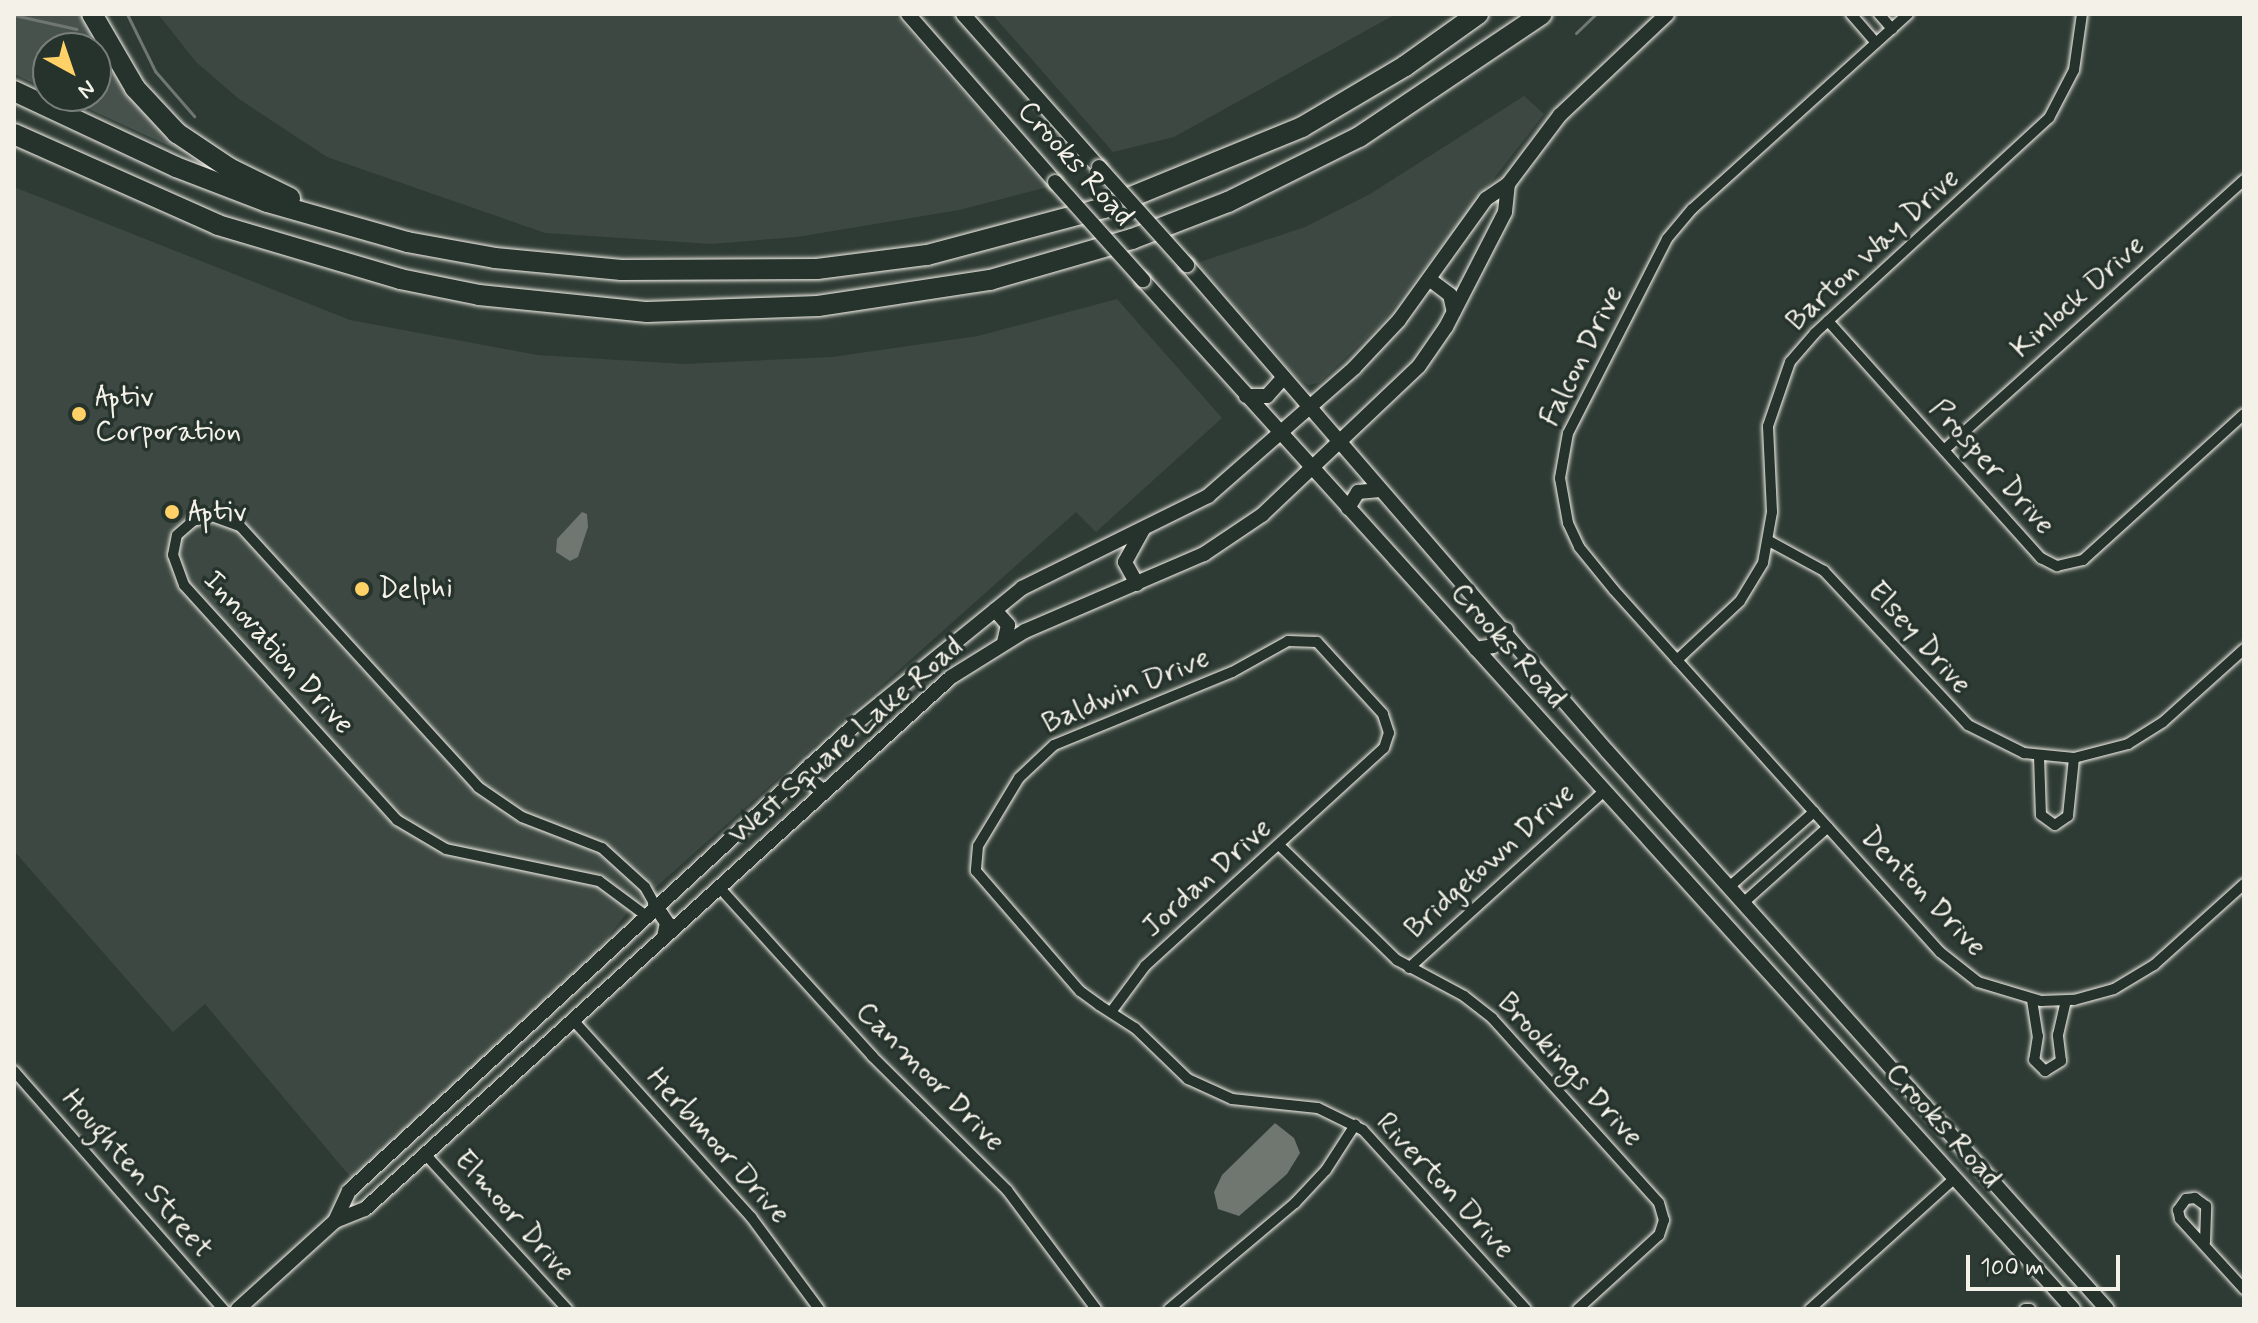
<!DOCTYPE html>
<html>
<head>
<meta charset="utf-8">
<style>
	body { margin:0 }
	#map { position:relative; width:2258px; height:1323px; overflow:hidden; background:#2e3b34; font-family:Mynerve,sans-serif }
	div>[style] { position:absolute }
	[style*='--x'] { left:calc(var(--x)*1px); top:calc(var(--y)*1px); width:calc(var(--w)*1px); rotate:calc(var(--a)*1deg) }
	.built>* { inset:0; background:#3c4841 }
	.green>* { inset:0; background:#48524c }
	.water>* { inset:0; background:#6f7770 }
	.stream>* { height:3px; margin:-1.5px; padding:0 1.5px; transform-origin:1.5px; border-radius:1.5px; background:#6f7770 }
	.roads { filter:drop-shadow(0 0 2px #f4f1e8) drop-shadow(0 0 2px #f4f1e8) }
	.street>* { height:10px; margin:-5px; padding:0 5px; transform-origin:5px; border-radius:5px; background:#26332d }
	.secondary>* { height:14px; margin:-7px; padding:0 7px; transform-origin:7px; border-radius:7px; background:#26332d }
	.highway>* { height:20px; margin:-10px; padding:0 10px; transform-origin:10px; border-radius:10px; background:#26332d }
	.bridges { filter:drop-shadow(0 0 2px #f4f1e8) drop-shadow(0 0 2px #f4f1e8) }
	.secondary-bridge>* { height:14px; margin:-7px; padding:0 7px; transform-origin:7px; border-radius:7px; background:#26332d }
	.dots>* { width:22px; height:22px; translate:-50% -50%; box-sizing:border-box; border:4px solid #26332d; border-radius:50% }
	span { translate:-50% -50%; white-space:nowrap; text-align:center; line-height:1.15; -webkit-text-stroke:7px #26332d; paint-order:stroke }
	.street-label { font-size:30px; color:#f4f1e8 }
	.poi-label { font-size:30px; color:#f4f1e8 }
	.left { translate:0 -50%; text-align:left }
	.frame { position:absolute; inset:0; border:16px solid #f4f1e8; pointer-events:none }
	.north { position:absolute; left:32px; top:32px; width:80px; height:80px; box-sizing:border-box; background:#26332d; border:2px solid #787f78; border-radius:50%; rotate:140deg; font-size:22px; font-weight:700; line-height:32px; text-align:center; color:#f4f1e8 }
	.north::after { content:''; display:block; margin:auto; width:28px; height:36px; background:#ffd166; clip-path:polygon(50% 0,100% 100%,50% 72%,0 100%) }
	.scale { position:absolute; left:1966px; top:1255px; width:154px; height:36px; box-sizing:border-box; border:4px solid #f4f1e8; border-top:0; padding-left:10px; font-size:24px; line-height:28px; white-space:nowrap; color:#f4f1e8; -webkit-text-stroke:6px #26332d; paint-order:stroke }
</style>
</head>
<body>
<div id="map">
	<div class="built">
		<div style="clip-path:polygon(158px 14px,894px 14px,1048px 187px,959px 210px,797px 237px,711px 244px,545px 233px,327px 157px,239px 99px,196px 62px)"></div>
		<div style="clip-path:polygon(992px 14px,1396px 14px,1174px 137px,1113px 152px)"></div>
		<div style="clip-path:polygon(1524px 96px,1544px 114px,1381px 324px,1319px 383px,1308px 385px,1294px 375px,1197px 263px,1305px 227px,1370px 194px)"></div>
		<div style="clip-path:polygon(14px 187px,350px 320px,537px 355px,684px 364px,832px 357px,978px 336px,1117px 299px,1222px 418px,1096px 532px,1076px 512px,626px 914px,599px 949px,353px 1180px,205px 1004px,173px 1032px,14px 851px)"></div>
	</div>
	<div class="green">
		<div style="clip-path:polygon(14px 14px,88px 14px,204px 162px,61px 96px,96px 96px,96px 48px,48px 48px,48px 90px,14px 74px)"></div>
	</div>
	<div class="water">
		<div style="clip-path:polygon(582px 512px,587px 514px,588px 527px,578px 557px,570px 561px,556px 552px,557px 539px)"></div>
		<div style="clip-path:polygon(1275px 1123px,1294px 1138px,1300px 1153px,1287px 1174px,1239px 1216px,1218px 1209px,1214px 1192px,1222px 1175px)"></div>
	</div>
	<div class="stream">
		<div style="--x:127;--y:14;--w:64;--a:63.8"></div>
		<div style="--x:155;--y:71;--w:60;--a:49.1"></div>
		<div style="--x:14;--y:15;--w:64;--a:12.7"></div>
		<div style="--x:1576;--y:33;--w:28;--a:-44"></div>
	</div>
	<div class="roads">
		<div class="street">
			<div style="--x:1851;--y:14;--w:38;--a:49"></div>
			<div style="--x:1879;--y:14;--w:20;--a:49"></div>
			<div style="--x:1908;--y:14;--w:291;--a:137.9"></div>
			<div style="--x:1692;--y:209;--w:39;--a:130"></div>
			<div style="--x:1667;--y:239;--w:218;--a:117"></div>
			<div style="--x:1568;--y:433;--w:46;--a:100.1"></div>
			<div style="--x:1560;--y:478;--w:46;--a:79.9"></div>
			<div style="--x:1568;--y:523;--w:26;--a:65"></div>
			<div style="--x:1579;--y:547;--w:55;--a:50.9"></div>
			<div style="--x:1614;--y:590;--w:487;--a:48"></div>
			<div style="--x:1940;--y:952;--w:48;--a:38.3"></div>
			<div style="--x:1978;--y:982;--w:66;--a:16.8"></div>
			<div style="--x:2041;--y:1001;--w:33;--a:-2"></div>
			<div style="--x:2074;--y:1000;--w:41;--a:-15.4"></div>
			<div style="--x:2114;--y:989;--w:47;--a:-31"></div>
			<div style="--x:2154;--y:965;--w:121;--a:-42"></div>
			<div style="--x:1828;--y:321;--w:319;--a:48.1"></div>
			<div style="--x:2041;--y:558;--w:18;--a:27"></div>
			<div style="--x:2057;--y:566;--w:27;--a:-13"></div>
			<div style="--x:2083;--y:560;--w:217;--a:-42.2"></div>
			<div style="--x:1944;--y:450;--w:404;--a:-42"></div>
			<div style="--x:1769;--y:541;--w:63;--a:28.6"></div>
			<div style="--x:1824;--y:571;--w:211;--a:46.9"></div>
			<div style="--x:1968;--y:725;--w:63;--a:26.6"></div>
			<div style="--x:2024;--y:753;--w:50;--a:5.7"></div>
			<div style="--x:2074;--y:758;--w:56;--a:-14.5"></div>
			<div style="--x:2128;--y:744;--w:41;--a:-32.2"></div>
			<div style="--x:2163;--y:722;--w:109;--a:-42"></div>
			<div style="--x:1677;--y:660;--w:86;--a:-43.1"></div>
			<div style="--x:1740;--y:601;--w:44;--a:-58.8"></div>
			<div style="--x:1763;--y:563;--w:52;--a:-80"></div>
			<div style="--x:1772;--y:512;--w:86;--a:-92.7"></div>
			<div style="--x:1768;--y:426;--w:68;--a:-71"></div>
			<div style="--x:1790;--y:362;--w:38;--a:-49"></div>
			<div style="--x:1815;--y:333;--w:318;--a:-42.6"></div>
			<div style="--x:2049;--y:118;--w:54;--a:-62.5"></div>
			<div style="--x:2074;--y:70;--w:57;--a:-81.9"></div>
			<div style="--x:2039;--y:756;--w:59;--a:88.1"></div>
			<div style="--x:2041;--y:815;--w:17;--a:36"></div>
			<div style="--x:2055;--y:825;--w:16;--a:-35"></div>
			<div style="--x:2068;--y:816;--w:58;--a:-84.1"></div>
			<div style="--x:1279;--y:845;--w:165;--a:44.3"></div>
			<div style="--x:1397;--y:960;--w:76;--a:28.2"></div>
			<div style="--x:1464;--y:996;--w:36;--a:38"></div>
			<div style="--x:1492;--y:1018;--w:249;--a:47.9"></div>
			<div style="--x:1659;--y:1203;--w:18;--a:74"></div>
			<div style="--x:1664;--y:1220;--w:16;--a:108"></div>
			<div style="--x:1659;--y:1235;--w:110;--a:137.6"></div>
			<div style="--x:719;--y:887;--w:228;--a:47.8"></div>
			<div style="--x:872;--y:1056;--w:190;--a:44.8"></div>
			<div style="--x:1007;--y:1190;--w:149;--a:53.2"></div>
			<div style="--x:1728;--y:888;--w:115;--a:-41.5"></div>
			<div style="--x:1742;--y:904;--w:115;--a:-41.8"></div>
			<div style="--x:645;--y:915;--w:57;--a:-143.5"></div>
			<div style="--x:599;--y:881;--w:156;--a:-168.2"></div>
			<div style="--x:446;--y:849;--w:57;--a:-149.4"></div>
			<div style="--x:397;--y:820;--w:317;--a:-132.2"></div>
			<div style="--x:184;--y:585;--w:32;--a:-110"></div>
			<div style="--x:173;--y:555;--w:20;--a:-79"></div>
			<div style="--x:177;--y:535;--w:21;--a:-41"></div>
			<div style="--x:193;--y:521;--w:20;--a:-15"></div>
			<div style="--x:212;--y:516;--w:30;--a:20"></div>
			<div style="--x:240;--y:526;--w:353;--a:47.6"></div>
			<div style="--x:478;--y:787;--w:53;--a:34.3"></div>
			<div style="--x:522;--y:817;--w:86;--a:21.2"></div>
			<div style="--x:602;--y:848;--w:58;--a:42.2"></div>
			<div style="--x:645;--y:887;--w:21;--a:61"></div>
			<div style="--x:1409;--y:968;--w:263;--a:-42.2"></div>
			<div style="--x:2032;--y:1000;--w:36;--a:81"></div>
			<div style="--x:2038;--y:1036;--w:24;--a:99"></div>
			<div style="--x:2034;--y:1060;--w:16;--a:45"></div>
			<div style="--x:2045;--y:1071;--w:19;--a:-32"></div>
			<div style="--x:2061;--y:1061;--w:26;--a:-97"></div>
			<div style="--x:2058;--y:1035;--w:35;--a:-77"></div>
			<div style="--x:1111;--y:1012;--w:57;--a:-53.5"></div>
			<div style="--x:1145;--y:966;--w:323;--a:-42.4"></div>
			<div style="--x:1384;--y:748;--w:16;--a:-72"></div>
			<div style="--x:1389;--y:733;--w:20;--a:-108"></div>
			<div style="--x:1383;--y:714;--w:98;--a:-132.5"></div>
			<div style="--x:1317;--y:642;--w:29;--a:-178"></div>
			<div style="--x:1288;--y:641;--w:64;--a:151"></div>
			<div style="--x:1232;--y:672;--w:192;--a:157.7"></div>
			<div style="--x:1054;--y:745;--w:48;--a:136.7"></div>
			<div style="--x:1019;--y:778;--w:79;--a:121.1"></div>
			<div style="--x:978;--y:846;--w:25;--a:95"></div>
			<div style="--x:976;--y:871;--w:159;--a:49.1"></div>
			<div style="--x:1080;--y:991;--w:24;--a:36"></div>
			<div style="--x:1099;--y:1005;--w:43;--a:32.6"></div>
			<div style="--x:1135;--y:1028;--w:74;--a:43.9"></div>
			<div style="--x:1188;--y:1079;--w:48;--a:24.4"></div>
			<div style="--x:1232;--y:1099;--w:86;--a:6"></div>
			<div style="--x:1318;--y:1108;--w:50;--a:26.1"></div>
			<div style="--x:1363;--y:1130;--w:242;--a:47.7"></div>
			<div style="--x:573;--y:1020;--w:266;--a:47.9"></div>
			<div style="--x:751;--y:1217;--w:114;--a:53.5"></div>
			<div style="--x:14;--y:1071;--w:317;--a:48.7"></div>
			<div style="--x:426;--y:1155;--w:209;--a:47.5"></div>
			<div style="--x:2205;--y:1242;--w:36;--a:-88"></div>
			<div style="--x:2206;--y:1206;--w:14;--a:-144"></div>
			<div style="--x:2195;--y:1198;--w:9;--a:174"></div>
			<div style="--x:2186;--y:1199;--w:14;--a:126"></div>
			<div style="--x:2178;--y:1210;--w:9;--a:77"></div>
			<div style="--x:2180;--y:1219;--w:95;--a:47.6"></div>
			<div style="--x:1169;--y:1309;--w:165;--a:-40.1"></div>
			<div style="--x:1295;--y:1203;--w:45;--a:-46.8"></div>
			<div style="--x:1326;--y:1170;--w:54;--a:-57.2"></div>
			<div style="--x:1810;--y:1309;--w:195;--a:-42.1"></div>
			<div style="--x:2025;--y:1309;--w:5;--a:0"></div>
		</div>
		<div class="secondary">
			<div style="--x:908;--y:14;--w:223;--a:48.8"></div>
			<div style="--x:963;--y:14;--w:205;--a:48.4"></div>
			<div style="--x:1187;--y:265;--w:642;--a:49.17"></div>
			<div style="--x:1607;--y:751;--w:749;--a:48.14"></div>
			<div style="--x:1429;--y:279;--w:26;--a:37"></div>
			<div style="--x:1450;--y:295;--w:17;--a:77"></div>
			<div style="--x:1143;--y:280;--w:1387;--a:47.89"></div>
			<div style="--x:1246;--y:396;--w:21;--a:0"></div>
			<div style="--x:1267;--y:396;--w:25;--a:-48"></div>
			<div style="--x:1348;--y:508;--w:19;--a:-58"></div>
			<div style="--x:1358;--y:492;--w:22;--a:-5"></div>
			<div style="--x:1137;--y:584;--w:25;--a:-119"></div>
			<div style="--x:1125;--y:562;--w:37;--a:-61"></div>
			<div style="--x:995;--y:610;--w:20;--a:49"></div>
			<div style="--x:1008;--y:625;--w:17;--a:103"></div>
			<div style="--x:1476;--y:649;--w:17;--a:-10"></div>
			<div style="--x:1493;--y:646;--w:21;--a:-51"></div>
			<div style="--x:810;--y:765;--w:15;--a:94"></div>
			<div style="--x:809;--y:780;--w:19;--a:39"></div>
			<div style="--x:655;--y:905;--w:22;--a:56"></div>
			<div style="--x:667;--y:923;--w:14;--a:102"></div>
			<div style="--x:335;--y:1221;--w:32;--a:-22"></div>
			<div style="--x:365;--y:1209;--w:791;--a:-42.23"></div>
			<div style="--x:951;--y:677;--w:87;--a:-31.9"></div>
			<div style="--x:1025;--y:631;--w:195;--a:-23.3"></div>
			<div style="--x:1204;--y:554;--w:70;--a:-33.9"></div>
			<div style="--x:1262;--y:515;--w:216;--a:-43.5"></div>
			<div style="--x:1419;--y:366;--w:47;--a:-55.3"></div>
			<div style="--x:1446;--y:327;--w:129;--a:-62.8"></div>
			<div style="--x:1505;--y:212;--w:28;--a:-84"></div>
			<div style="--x:238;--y:1309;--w:131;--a:-42.2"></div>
			<div style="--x:335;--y:1221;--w:33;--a:-65"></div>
			<div style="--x:349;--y:1191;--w:696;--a:-42.67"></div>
			<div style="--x:861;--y:719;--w:208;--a:-39.1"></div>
			<div style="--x:1022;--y:588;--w:208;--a:-26.3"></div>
			<div style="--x:1208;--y:496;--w:194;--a:-41.2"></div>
			<div style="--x:1354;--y:368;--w:66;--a:-46.8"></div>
			<div style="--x:1399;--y:320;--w:149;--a:-54.3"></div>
			<div style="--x:1486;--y:199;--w:27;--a:-34"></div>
			<div style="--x:1508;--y:184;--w:86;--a:-53"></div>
			<div style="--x:1560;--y:115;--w:147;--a:-43.3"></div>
		</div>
		<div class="highway">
			<div style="--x:92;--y:14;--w:86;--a:59.8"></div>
			<div style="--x:135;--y:88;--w:62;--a:47"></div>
			<div style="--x:177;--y:133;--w:63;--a:33.9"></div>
			<div style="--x:229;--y:168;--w:68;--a:26.2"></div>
			<div style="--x:14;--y:91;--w:179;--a:25.1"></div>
			<div style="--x:176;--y:167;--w:97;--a:21"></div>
			<div style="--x:267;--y:202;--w:146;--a:15.9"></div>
			<div style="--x:407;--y:242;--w:89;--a:10.3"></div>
			<div style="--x:495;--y:258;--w:127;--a:5.4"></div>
			<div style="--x:621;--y:270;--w:196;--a:-0.3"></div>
			<div style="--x:817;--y:269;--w:111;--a:-7.3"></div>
			<div style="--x:927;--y:255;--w:183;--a:-14.9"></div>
			<div style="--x:1104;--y:208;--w:214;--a:-22.2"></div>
			<div style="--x:1302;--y:127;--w:120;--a:-30.6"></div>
			<div style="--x:1405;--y:66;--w:90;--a:-35.5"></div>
			<div style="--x:14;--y:134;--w:223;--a:24"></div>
			<div style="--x:218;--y:225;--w:190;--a:16.5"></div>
			<div style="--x:400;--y:279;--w:81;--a:11.4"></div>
			<div style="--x:479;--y:295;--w:169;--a:5.8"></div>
			<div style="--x:647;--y:312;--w:171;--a:-2"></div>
			<div style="--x:818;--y:306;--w:174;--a:-8.6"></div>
			<div style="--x:990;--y:280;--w:148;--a:-16.1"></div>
			<div style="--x:1132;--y:239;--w:103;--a:-21.1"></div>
			<div style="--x:1228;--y:202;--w:146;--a:-26.4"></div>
			<div style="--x:1359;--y:137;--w:220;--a:-33.9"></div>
		</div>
	</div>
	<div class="bridges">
		<div class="secondary-bridge">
			<div style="--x:1099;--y:167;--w:132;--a:48.1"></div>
			<div style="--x:1055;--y:182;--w:132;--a:48.1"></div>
		</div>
	</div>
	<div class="dots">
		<div style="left:79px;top:414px;background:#ffd166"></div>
		<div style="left:172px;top:512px;background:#ffd166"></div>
		<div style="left:362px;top:589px;background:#ffd166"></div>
	</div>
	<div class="street-label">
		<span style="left:1075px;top:164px;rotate:48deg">Crooks Road</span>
		<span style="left:1873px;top:250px;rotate:-43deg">Barton Way Drive</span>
		<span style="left:2078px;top:297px;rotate:-42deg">Kinlock Drive</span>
		<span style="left:1582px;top:356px;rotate:-64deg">Falcon Drive</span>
		<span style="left:1992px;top:467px;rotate:48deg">Prosper Drive</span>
		<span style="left:1919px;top:638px;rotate:48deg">Elsey Drive</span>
		<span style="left:1508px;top:646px;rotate:48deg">Crooks Road</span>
		<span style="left:278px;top:653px;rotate:48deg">Innovation Drive</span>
		<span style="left:1126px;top:691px;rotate:-23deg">Baldwin Drive</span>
		<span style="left:846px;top:741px;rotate:-41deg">West Square Lake Road</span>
		<span style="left:1490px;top:861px;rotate:-42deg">Bridgetown Drive</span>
		<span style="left:1207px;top:878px;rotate:-42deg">Jordan Drive</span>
		<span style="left:1923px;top:892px;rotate:46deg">Denton Drive</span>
		<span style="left:1570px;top:1070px;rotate:47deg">Brookings Drive</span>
		<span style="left:930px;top:1077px;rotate:45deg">Canmoor Drive</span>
		<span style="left:1943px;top:1126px;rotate:48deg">Crooks Road</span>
		<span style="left:718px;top:1146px;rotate:48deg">Herbmoor Drive</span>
		<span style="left:137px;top:1174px;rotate:49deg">Houghten Street</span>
		<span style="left:1445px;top:1186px;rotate:47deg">Riverton Drive</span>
		<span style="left:514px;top:1216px;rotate:48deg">Elmoor Drive</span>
	</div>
	<div class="poi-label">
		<span class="left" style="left:95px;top:414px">Aptiv<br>Corporation</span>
		<span class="left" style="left:188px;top:512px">Aptiv</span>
		<span class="left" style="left:378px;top:589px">Delphi</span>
	</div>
	<div class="frame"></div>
	<div class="north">N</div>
	<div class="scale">100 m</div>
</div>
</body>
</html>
